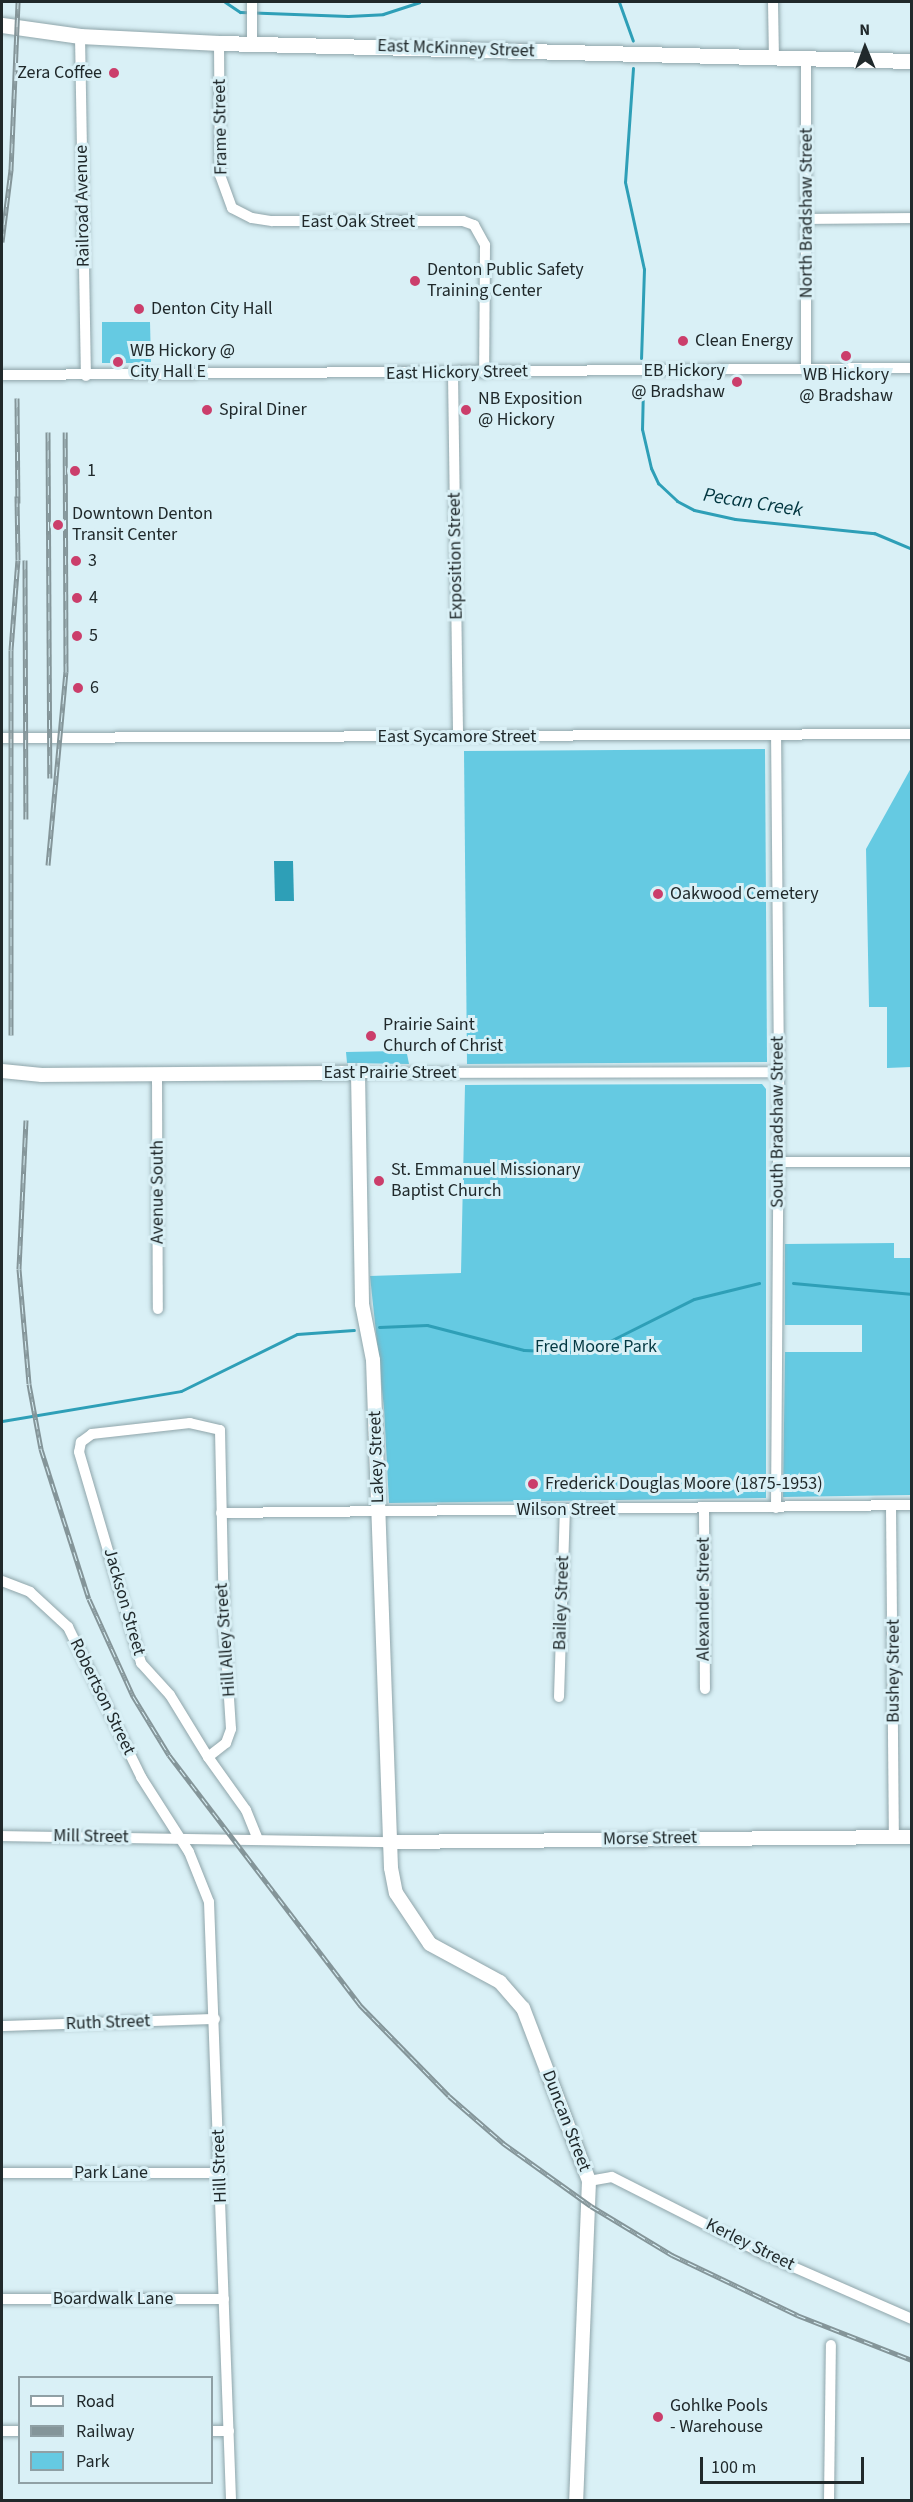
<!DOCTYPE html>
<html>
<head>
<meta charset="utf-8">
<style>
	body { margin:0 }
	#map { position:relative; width:913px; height:2502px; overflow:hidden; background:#d9f0f6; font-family:"Source Sans 3",sans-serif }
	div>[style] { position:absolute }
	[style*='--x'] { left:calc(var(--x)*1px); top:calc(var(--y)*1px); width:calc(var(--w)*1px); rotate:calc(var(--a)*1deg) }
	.green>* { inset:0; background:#65cae2 }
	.water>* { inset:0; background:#2e9fb7 }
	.stream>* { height:3px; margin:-1.5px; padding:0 1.5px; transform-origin:1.5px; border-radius:1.5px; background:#2e9fb7 }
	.roads { filter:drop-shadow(0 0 2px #8fa5aa) drop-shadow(0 0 2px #8fa5aa) }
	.minor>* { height:10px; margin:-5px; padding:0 5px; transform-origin:5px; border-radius:5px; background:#fff }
	.tertiary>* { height:14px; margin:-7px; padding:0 7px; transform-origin:7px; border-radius:7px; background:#fff }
	.secondary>* { height:15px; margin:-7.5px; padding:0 7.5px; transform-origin:7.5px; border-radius:7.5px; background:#fff }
	.rail>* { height:5px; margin-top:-2.5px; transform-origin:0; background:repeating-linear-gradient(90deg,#d9f0f6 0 9px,#849599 0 18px); box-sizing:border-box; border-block:2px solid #849599 }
	.dots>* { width:16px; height:16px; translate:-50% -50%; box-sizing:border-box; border:3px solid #d9f0f6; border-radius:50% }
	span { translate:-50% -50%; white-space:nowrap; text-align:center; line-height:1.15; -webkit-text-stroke:6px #d9f0f6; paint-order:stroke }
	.street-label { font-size:18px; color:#20292b }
	.poi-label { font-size:18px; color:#20292b }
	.right { translate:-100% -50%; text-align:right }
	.left { translate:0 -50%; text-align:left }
	.park-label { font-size:18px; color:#033741 }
	.water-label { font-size:20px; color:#00353f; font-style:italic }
	.frame { position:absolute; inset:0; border:3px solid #20292b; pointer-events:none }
	.legend { position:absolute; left:18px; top:2376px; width:195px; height:108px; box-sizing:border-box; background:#d9f0f6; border:2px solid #8fa0a5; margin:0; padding:8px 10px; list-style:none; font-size:18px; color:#20292b }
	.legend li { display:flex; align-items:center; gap:12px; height:30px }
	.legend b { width:30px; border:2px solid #8fa0a5 }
	.north { position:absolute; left:835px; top:18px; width:60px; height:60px; -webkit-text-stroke:4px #d9f0f6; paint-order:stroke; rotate:359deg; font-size:16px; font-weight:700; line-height:24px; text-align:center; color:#20292b }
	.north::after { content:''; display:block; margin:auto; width:21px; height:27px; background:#20292b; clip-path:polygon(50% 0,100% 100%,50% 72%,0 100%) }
	.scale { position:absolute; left:700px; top:2457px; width:164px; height:27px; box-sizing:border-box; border:3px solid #20292b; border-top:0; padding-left:8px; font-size:18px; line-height:21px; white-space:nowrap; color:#20292b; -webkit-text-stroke:4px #d9f0f6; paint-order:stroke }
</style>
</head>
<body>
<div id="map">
	<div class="green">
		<div style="clip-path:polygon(102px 322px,150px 322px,151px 363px,102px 363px)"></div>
		<div style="clip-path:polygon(765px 749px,767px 1062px,467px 1064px,464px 751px)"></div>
		<div style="clip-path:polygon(911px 768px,911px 1067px,887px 1068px,887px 1007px,869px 1007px,866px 849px)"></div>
		<div style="clip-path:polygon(397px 1051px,407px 1054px,409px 1064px,347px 1063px,346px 1052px)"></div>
		<div style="clip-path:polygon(762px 1084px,766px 1089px,766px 1498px,389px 1503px,384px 1408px,370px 1276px,461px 1273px,465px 1085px)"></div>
		<div style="clip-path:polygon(894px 1243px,894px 1258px,911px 1258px,911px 1495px,783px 1497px,785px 1352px,862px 1352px,862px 1325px,785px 1325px,785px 1244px)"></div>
	</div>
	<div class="water">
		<div style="clip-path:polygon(274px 861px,293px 861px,294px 901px,275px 901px)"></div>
	</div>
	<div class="stream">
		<div style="--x:225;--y:2;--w:18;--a:34"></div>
		<div style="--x:240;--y:12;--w:108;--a:2.1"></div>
		<div style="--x:348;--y:16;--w:35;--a:-3"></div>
		<div style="--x:383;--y:14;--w:38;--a:-18"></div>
		<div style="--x:619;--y:2;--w:41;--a:70.3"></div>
		<div style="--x:633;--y:68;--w:114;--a:94"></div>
		<div style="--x:625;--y:182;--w:89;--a:77.7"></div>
		<div style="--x:644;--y:269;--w:89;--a:91.9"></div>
		<div style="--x:643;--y:386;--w:43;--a:91.3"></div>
		<div style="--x:642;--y:429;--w:40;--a:77"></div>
		<div style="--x:651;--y:468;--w:17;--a:65"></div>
		<div style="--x:658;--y:483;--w:26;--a:43"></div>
		<div style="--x:677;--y:501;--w:19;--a:28"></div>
		<div style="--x:694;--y:510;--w:42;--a:12.4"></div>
		<div style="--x:735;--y:519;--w:140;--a:5.8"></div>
		<div style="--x:874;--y:533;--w:41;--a:22.8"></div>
		<div style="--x:793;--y:1283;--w:120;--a:5.3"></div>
		<div style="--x:379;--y:1327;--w:48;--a:-2.4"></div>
		<div style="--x:427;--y:1325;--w:100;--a:14.5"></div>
		<div style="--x:524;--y:1350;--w:50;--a:2.3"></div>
		<div style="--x:574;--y:1352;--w:33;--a:-16"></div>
		<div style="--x:606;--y:1343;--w:98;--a:-26.6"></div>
		<div style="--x:694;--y:1299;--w:67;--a:-13.8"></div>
		<div style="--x:2;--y:1421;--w:181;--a:-9.5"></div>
		<div style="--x:181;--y:1391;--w:129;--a:-26.2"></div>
		<div style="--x:297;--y:1334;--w:57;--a:-4"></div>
	</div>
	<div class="roads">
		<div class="minor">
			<div style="--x:773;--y:2;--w:55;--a:89"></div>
			<div style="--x:80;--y:36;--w:340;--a:89"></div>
			<div style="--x:219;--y:43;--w:132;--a:89.6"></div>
			<div style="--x:220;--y:175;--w:35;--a:70"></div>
			<div style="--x:232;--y:208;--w:22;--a:27"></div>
			<div style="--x:252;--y:218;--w:20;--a:9"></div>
			<div style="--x:272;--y:221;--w:191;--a:0"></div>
			<div style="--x:463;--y:221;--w:12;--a:20"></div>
			<div style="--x:474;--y:225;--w:23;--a:61"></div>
			<div style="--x:485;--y:245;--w:128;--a:90.4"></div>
			<div style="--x:252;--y:44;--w:42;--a:-90"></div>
			<div style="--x:807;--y:219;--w:105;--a:-0.5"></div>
			<div style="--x:806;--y:369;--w:311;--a:-90"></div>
			<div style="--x:453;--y:374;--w:363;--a:89.2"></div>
			<div style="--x:2;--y:375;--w:910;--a:-0.44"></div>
			<div style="--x:2;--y:738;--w:910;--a:-0.25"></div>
			<div style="--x:358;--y:1073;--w:421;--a:-0.1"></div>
			<div style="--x:157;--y:1075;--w:234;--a:89.8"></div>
			<div style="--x:778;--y:1162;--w:134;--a:0"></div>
			<div style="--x:891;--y:1506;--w:331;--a:89.5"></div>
			<div style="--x:776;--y:1508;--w:436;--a:-89.6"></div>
			<div style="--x:779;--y:1072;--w:336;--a:-90.5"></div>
			<div style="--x:704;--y:1509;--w:180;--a:89.7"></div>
			<div style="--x:221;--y:1513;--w:691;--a:-0.66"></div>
			<div style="--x:2;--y:1581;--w:30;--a:21"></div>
			<div style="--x:30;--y:1592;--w:52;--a:42.6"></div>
			<div style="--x:68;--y:1627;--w:167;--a:64"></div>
			<div style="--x:141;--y:1777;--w:89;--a:57.4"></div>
			<div style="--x:189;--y:1852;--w:54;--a:68.2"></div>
			<div style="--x:209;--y:1902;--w:598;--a:87.89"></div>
			<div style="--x:559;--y:1697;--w:188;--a:-88.2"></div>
			<div style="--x:208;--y:1757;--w:23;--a:-38"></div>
			<div style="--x:226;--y:1743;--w:15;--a:-70"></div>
			<div style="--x:231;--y:1729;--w:108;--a:-93.7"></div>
			<div style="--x:224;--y:1621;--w:191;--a:-91.2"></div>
			<div style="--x:220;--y:1430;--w:31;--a:-167"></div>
			<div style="--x:190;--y:1423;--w:99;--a:173.6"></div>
			<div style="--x:92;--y:1434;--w:14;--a:144"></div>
			<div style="--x:81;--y:1442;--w:10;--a:101"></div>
			<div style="--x:79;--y:1452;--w:220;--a:73.6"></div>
			<div style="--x:141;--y:1663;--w:43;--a:47.8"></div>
			<div style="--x:170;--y:1695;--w:73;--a:58.5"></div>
			<div style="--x:208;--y:1757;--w:65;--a:54.4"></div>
			<div style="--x:246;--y:1810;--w:31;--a:68"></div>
			<div style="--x:2;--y:1836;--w:386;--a:0.9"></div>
			<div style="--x:2;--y:2026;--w:213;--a:-1.9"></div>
			<div style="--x:2;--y:2173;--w:218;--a:0"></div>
			<div style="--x:589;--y:2181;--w:23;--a:-10"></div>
			<div style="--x:612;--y:2177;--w:173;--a:26.9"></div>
			<div style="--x:766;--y:2255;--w:159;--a:23.7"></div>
			<div style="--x:2;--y:2299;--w:222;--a:0"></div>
			<div style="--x:2;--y:2431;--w:18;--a:0"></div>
			<div style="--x:212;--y:2431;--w:17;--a:0"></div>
			<div style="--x:829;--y:2500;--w:155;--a:-89.3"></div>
		</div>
		<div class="tertiary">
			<div style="--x:2;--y:1071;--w:40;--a:5.7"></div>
			<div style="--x:42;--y:1075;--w:316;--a:-0.4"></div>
			<div style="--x:358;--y:1073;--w:231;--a:89"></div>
			<div style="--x:362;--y:1304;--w:57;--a:78.9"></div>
			<div style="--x:373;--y:1360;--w:508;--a:87.97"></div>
			<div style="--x:391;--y:1868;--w:25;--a:79"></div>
			<div style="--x:396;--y:1893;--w:61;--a:56.3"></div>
			<div style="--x:430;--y:1944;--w:80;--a:28.5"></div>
			<div style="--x:500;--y:1982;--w:35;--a:49"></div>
			<div style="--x:523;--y:2008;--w:185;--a:69.1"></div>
			<div style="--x:589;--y:2181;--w:319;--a:92.3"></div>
			<div style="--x:388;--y:1842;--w:524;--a:-0.55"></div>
		</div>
		<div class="secondary">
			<div style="--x:2;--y:25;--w:79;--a:8"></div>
			<div style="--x:80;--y:36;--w:139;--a:2.9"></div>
			<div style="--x:219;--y:43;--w:693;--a:1.49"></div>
		</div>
	</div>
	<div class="rail">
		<div style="--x:2;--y:242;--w:73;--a:-82.9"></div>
		<div style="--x:11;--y:170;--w:168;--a:-87.6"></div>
		<div style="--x:17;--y:398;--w:105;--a:89.5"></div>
		<div style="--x:48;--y:432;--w:346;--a:89.7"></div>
		<div style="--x:25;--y:560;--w:259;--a:89.8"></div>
		<div style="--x:48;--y:865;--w:194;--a:-84.7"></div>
		<div style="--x:66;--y:672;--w:240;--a:-90.2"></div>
		<div style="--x:11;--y:1035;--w:385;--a:-90"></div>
		<div style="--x:11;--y:650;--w:90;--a:-85.6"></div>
		<div style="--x:18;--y:560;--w:64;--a:-90.9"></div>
		<div style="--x:26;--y:1120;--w:149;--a:92.7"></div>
		<div style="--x:19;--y:1269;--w:115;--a:85"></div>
		<div style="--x:29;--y:1384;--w:66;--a:79.5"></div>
		<div style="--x:41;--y:1449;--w:157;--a:72.3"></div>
		<div style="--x:89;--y:1599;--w:107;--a:65.6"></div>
		<div style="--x:133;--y:1696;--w:69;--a:58.6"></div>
		<div style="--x:169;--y:1755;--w:315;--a:52.6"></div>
		<div style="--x:360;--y:2005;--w:127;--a:45.6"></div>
		<div style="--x:449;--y:2096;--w:72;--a:41"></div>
		<div style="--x:503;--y:2143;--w:108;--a:35.6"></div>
		<div style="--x:591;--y:2206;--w:95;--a:31.2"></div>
		<div style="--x:672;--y:2255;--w:139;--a:25.6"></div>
		<div style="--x:797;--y:2315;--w:123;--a:21.4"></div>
	</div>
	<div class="dots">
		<div style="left:114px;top:73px;background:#cb3e6b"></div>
		<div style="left:415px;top:281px;background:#cb3e6b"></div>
		<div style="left:139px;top:309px;background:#cb3e6b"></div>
		<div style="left:683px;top:341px;background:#cb3e6b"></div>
		<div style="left:846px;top:356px;background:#cb3e6b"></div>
		<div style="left:118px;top:362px;background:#cb3e6b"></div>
		<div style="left:737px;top:382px;background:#cb3e6b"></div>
		<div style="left:207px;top:410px;background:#cb3e6b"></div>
		<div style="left:466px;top:410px;background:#cb3e6b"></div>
		<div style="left:75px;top:471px;background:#cb3e6b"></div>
		<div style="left:58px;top:525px;background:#cb3e6b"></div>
		<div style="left:76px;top:561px;background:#cb3e6b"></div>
		<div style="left:77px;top:598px;background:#cb3e6b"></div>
		<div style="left:77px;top:636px;background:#cb3e6b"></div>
		<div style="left:78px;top:688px;background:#cb3e6b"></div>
		<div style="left:658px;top:894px;background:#cb3e6b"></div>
		<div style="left:371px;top:1036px;background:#cb3e6b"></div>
		<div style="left:379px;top:1181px;background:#cb3e6b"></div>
		<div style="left:533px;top:1484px;background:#cb3e6b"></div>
		<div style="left:658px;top:2417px;background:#cb3e6b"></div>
	</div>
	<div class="street-label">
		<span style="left:456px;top:49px;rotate:2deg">East McKinney Street</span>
		<span style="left:221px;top:127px;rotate:-91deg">Frame Street</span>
		<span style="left:83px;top:206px;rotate:-91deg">Railroad Avenue</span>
		<span style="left:807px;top:213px;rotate:-90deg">North Bradshaw Street</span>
		<span style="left:358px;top:222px">East Oak Street</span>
		<span style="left:457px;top:373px;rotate:-1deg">East Hickory Street</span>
		<span style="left:456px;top:556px;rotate:-91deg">Exposition Street</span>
		<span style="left:457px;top:737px">East Sycamore Street</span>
		<span style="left:390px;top:1073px">East Prairie Street</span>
		<span style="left:778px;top:1122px;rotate:-90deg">South Bradshaw Street</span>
		<span style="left:158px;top:1192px;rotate:-90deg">Avenue South</span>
		<span style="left:377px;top:1457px;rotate:-92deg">Lakey Street</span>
		<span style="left:566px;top:1510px">Wilson Street</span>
		<span style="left:704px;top:1599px;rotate:-90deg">Alexander Street</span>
		<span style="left:124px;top:1602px;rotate:74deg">Jackson Street</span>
		<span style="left:562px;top:1603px;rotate:-88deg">Bailey Street</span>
		<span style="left:226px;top:1640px;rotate:-94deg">Hill Alley Street</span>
		<span style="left:894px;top:1671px;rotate:-90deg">Bushey Street</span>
		<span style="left:102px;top:1697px;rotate:64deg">Robertson Street</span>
		<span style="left:91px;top:1837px;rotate:1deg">Mill Street</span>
		<span style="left:650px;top:1839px;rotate:-1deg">Morse Street</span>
		<span style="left:108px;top:2023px;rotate:-2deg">Ruth Street</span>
		<span style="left:566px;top:2121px;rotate:69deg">Duncan Street</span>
		<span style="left:220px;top:2166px;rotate:-92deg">Hill Street</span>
		<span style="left:111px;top:2173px">Park Lane</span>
		<span style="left:750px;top:2245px;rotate:26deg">Kerley Street</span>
		<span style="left:113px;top:2299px">Boardwalk Lane</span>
	</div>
	<div class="poi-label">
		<span class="right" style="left:102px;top:73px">Zera Coffee</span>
		<span class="left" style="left:427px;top:281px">Denton Public Safety<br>Training Center</span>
		<span class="left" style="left:151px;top:309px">Denton City Hall</span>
		<span class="left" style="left:695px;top:341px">Clean Energy</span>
		<span class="left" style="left:130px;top:362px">WB Hickory @<br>City Hall E</span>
		<span class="right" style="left:725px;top:382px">EB Hickory<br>@ Bradshaw</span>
		<span style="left:846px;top:386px">WB Hickory<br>@ Bradshaw</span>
		<span class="left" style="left:478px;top:410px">NB Exposition<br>@ Hickory</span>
		<span class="left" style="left:219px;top:410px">Spiral Diner</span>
		<span class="left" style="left:87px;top:471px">1</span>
		<span class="left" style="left:72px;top:525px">Downtown Denton<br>Transit Center</span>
		<span class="left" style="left:88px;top:561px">3</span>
		<span class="left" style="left:89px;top:598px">4</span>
		<span class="left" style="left:89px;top:636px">5</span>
		<span class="left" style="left:90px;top:688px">6</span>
		<span class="left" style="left:670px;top:894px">Oakwood Cemetery</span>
		<span class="left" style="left:383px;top:1036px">Prairie Saint<br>Church of Christ</span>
		<span class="left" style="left:391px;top:1181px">St. Emmanuel Missionary<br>Baptist Church</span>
		<span class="left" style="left:545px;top:1484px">Frederick Douglas Moore (1875-1953)</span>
		<span class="left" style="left:670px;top:2417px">Gohlke Pools<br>- Warehouse</span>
	</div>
	<div class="park-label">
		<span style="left:596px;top:1347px">Fred Moore Park</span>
	</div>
	<div class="water-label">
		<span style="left:753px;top:503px;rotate:9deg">Pecan Creek</span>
	</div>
	<div class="frame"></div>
	<ul class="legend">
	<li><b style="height:8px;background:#fff"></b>Road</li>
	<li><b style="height:8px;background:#849599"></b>Railway</li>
	<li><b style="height:16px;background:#65cae2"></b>Park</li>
	</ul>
	<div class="north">N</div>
	<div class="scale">100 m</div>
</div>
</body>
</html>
